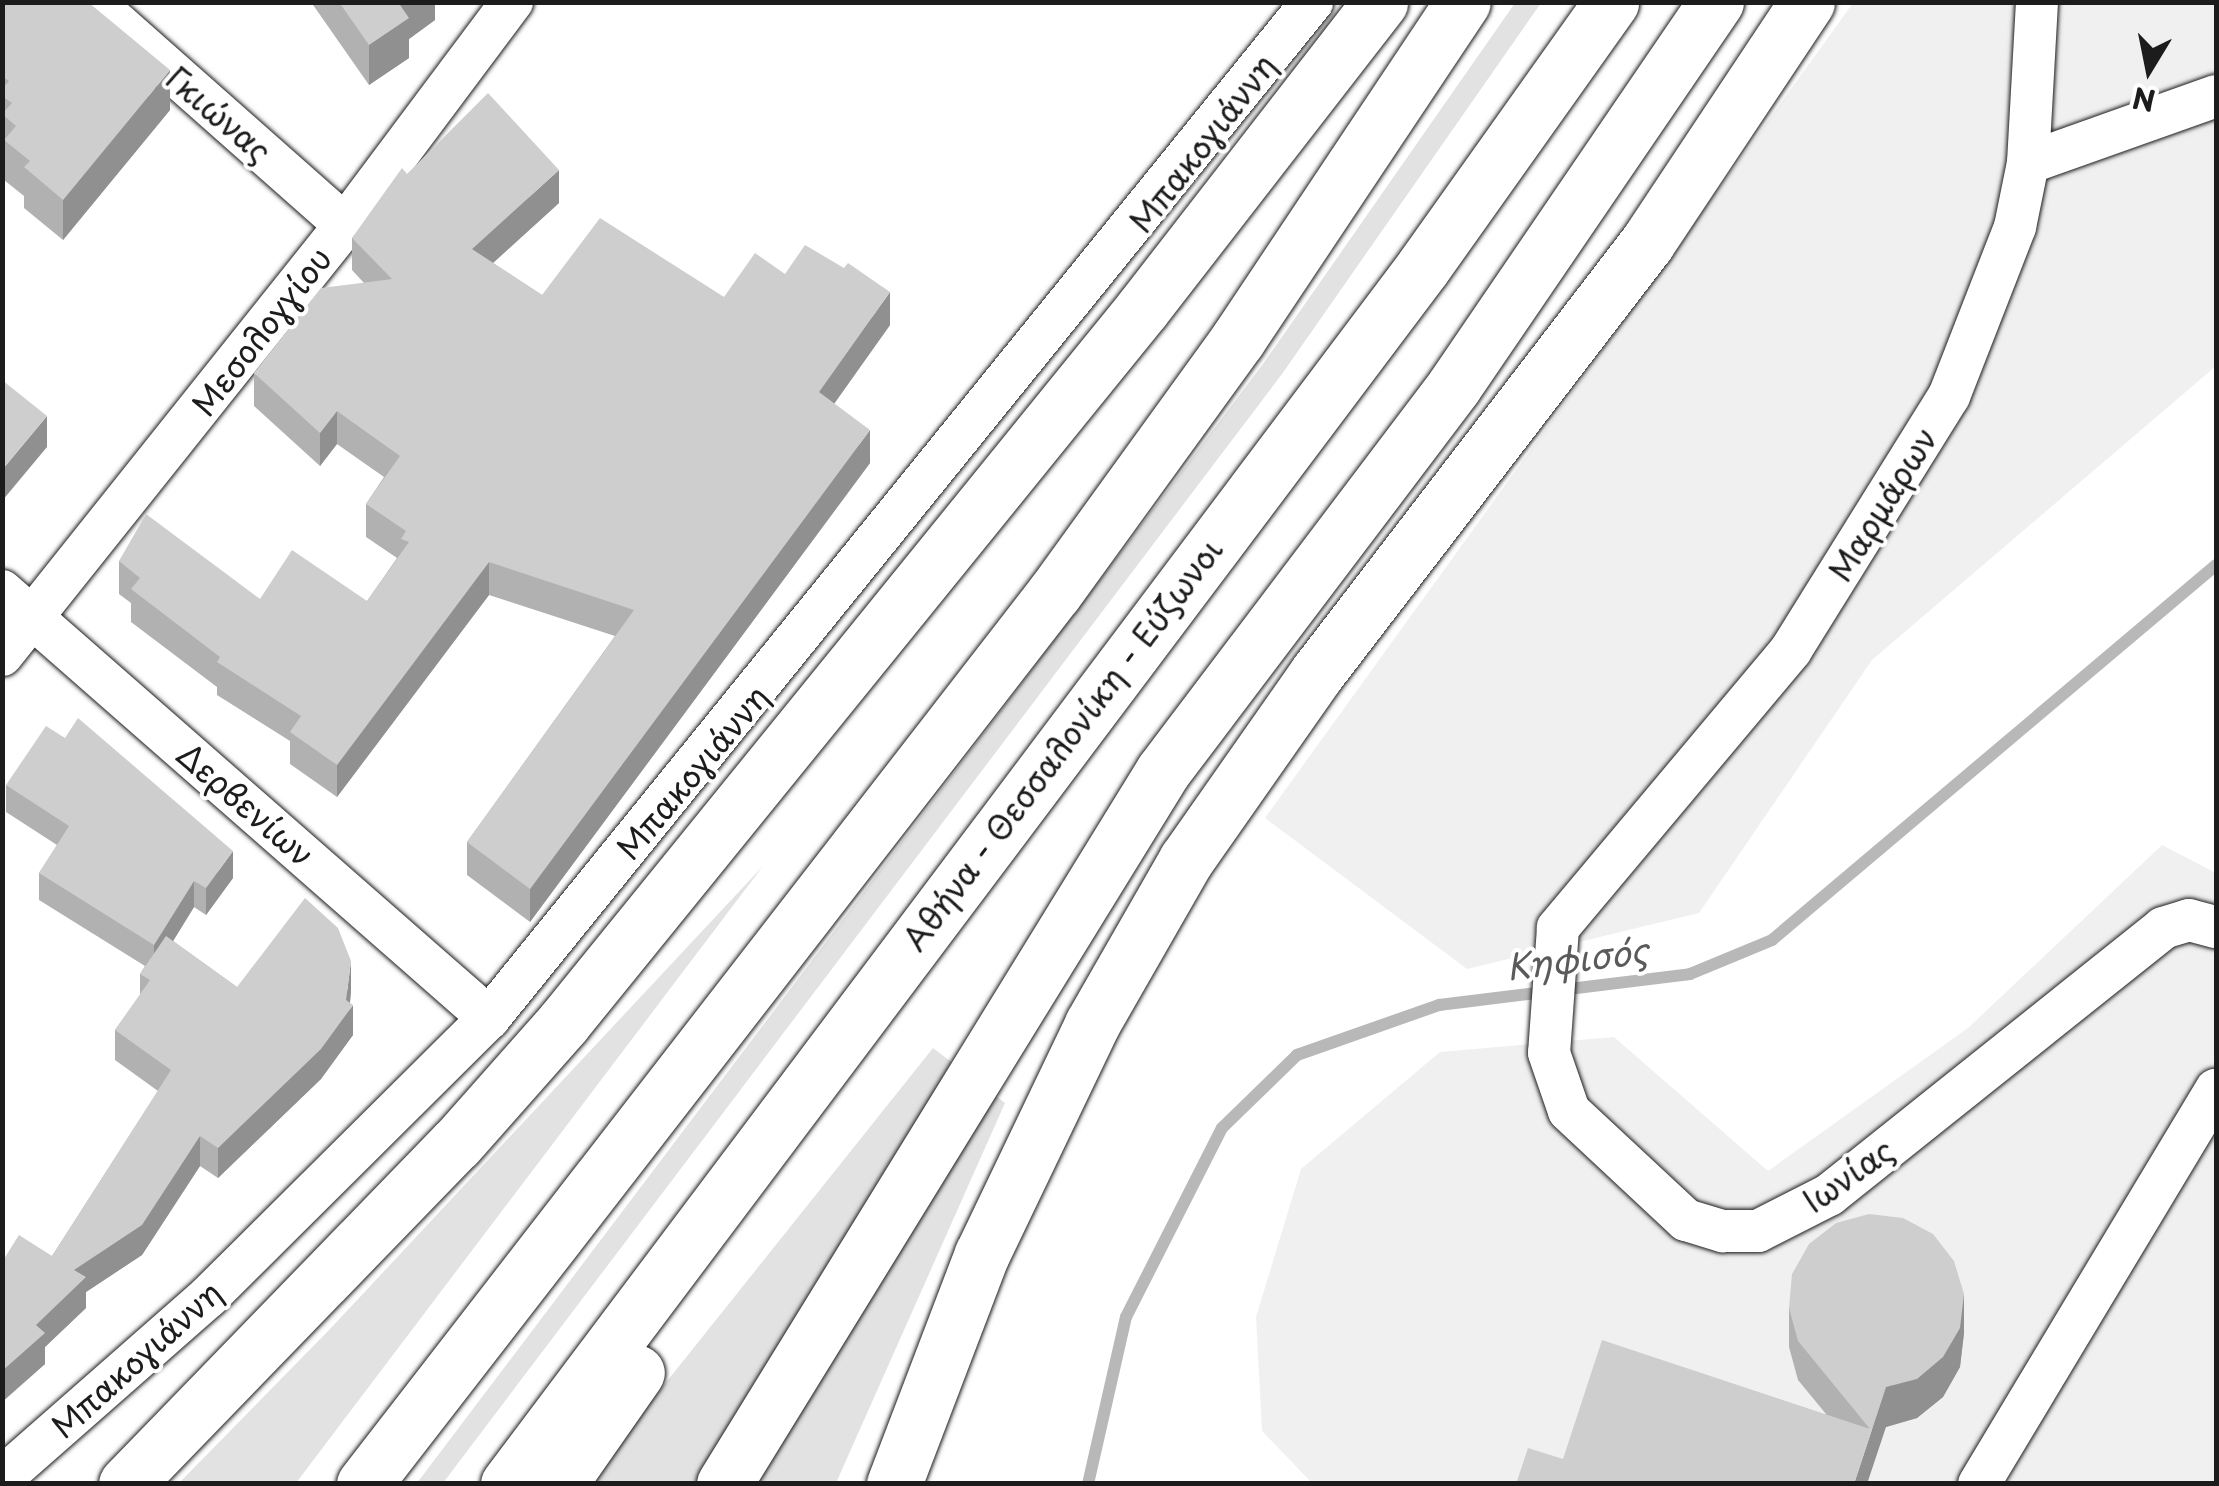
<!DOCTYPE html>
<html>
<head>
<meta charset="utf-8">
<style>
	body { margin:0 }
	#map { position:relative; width:2219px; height:1486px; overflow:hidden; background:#fff; font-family:"Playpen Sans",sans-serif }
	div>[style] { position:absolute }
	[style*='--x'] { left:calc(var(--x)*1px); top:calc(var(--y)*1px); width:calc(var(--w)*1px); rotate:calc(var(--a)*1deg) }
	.built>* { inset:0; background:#f0f0f0 }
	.green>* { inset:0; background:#e2e2e2 }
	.stream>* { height:12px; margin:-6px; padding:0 6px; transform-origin:6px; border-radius:6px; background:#b8b8b8 }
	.roads { filter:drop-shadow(0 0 2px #1c1c1c) drop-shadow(0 0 2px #1c1c1c) }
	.minor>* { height:42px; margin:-21px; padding:0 21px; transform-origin:21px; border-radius:21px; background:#fff }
	.major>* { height:55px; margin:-27.5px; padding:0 27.5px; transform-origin:27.5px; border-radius:27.5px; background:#fff }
	.highway>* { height:55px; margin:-27.5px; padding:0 27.5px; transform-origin:27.5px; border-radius:27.5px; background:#fff }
	.wall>* { inset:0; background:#b1b1b1 }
	.shaded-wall>* { inset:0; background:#909090 }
	.building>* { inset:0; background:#cecece }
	span { translate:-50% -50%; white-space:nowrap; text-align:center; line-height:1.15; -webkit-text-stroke:8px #fff; paint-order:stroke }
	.street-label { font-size:32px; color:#1c1c1c }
	.water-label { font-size:35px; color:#5a5a5a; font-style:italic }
	.frame { position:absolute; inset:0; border:5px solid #1c1c1c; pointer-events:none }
	.north { position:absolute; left:2099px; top:20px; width:100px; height:100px; -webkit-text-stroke:8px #fff; paint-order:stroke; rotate:190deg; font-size:28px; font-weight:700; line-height:40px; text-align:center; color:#1c1c1c }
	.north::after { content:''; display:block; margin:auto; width:35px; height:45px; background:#1c1c1c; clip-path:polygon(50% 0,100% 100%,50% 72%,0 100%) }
</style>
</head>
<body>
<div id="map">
	<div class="built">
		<div style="clip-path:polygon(1853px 3px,2216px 3px,2216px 366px,1872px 660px,1699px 913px,1467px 969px,1265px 818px)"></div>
		<div style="clip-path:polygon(2162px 845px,2216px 873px,2216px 1483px,1312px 1483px,1262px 1431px,1256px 1317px,1301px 1169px,1440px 1052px,1614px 1037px,1768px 1171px,1968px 1028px)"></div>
	</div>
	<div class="green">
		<div style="clip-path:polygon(1515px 3px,1541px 3px,1282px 374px,443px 1483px,417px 1483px,1263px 364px)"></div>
		<div style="clip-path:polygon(763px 866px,296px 1483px,179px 1483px,330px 1329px)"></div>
		<div style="clip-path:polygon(933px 1048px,1005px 1103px,836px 1483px,585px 1484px)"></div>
	</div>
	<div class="stream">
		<div style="--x:1088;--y:1484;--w:171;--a:-77.2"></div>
		<div style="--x:1126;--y:1317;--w:212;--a:-63.1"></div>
		<div style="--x:1222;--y:1128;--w:105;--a:-44.2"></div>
		<div style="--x:1297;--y:1055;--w:151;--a:-19.4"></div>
		<div style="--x:1439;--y:1005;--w:253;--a:-7"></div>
		<div style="--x:1690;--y:974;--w:89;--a:-22.5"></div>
		<div style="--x:1772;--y:940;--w:581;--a:-40.18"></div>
	</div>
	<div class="roads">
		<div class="minor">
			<div style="--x:93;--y:2;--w:337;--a:41.5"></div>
			<div style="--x:2037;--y:2;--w:161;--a:93.2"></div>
			<div style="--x:2028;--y:163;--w:65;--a:101.5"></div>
			<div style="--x:2015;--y:227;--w:181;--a:111.3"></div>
			<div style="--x:1949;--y:396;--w:299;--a:121.9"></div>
			<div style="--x:1791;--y:650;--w:363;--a:130"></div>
			<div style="--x:1558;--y:928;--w:125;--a:94.1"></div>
			<div style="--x:1549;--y:1053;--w:61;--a:71"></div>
			<div style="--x:1569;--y:1111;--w:160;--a:43"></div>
			<div style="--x:1686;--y:1220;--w:39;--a:17"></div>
			<div style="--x:1723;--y:1231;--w:35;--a:0"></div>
			<div style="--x:1758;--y:1231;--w:80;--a:-26.9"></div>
			<div style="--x:1829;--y:1195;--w:428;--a:-38.6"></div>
			<div style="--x:2163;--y:928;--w:27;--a:-17"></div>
			<div style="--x:2189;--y:920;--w:28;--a:15"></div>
			<div style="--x:2028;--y:163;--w:200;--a:-19.6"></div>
			<div style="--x:2;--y:591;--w:648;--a:41.24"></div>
			<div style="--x:2;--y:655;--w:550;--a:-51.42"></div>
			<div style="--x:345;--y:225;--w:279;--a:-53.2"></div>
			<div style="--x:2;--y:1478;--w:274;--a:-41.3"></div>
			<div style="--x:208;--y:1297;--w:396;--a:-44.8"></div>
			<div style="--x:489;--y:1018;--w:1308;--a:-50.99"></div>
			<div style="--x:1979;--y:1484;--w:460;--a:-59"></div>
		</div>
		<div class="major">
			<div style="--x:894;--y:1484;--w:246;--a:-69.1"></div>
			<div style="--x:982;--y:1254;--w:255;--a:-64.4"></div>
			<div style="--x:1092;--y:1024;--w:189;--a:-60.2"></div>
			<div style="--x:1186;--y:860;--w:228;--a:-55"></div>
			<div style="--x:1317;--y:673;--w:542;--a:-52.5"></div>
			<div style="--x:1647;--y:243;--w:289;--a:-56.4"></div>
		</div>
		<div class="highway">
			<div style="--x:126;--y:1484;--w:475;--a:-45.9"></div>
			<div style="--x:457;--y:1143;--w:160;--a:-48.5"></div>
			<div style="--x:563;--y:1023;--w:921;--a:-50.95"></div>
			<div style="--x:1143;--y:308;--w:387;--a:-52.2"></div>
			<div style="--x:364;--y:1484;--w:1128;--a:-52.24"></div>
			<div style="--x:1055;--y:592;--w:312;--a:-54.1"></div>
			<div style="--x:1238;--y:339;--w:405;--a:-56.3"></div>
			<div style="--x:508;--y:1484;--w:1523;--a:-53.06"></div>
			<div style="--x:1423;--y:267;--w:325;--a:-54.6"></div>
			<div style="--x:559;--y:1484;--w:136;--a:-55.1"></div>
			<div style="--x:724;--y:1484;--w:837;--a:-58.38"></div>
			<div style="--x:1163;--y:771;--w:483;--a:-52.9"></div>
			<div style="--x:1454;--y:386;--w:465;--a:-55.7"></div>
		</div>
	</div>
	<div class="wall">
		<div style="clip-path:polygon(2px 2px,170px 110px,63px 240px,24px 208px,24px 196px,4px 180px,4px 155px,2px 154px)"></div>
		<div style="clip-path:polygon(311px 2px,435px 2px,435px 20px,409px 39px,409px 58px,369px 85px)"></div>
		<div style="clip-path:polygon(407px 174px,559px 203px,493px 263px,542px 295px,724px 297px,785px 274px,890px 325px,834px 404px,870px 463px,530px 922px,467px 875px,467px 842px,615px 636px,489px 595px,337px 797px,290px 764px,290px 741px,217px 695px,217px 687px,131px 622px,131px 603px,119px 594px,119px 561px,260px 599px,367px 601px,397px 558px,366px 537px,366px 504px,384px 477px,337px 444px,320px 466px,254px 406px,254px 373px,364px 283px,352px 270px,352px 238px)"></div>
		<div style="clip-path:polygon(6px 785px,233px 878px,206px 915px,194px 907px,173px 941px,237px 987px,351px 991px,350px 1003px,353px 1035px,321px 1079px,218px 1178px,200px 1166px,142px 1255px,86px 1292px,86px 1308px,45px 1347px,45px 1364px,2px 1402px,52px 1256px,158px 1091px,115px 1060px,115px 1030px,140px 995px,140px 974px,145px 966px,39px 900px,39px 873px,57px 845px,6px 812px)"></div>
		<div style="clip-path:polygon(1789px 1308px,1964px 1333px,1960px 1367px,1943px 1397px,1917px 1418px,1886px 1427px,1563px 1459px,1826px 1414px,1798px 1380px,1789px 1347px)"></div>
	</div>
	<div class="shaded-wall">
		<div style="clip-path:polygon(403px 2px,435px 2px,435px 20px,409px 39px,409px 58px,369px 85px,369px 45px)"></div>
		<div style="clip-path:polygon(170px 70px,170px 110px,63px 240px,63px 200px)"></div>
		<div style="clip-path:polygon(559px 170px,559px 203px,472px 282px,472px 249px)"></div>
		<div style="clip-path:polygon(890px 292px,890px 325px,819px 425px,819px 392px)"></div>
		<div style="clip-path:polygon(337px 411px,337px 444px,320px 466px,320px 433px)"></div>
		<div style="clip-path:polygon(47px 416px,47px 447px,2px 501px,2px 470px)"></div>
		<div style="clip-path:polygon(870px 430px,870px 463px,530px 922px,530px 889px)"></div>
		<div style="clip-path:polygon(489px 562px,489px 595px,337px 797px,337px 765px)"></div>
		<div style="clip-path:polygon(233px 851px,233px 878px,206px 915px,206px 888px)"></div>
		<div style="clip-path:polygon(194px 881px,194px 907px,154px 972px,154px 945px)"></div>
		<div style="clip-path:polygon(351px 961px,351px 991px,349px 1011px,353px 1005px,353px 1035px,321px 1079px,218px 1178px,218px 1148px,346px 1000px)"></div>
		<div style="clip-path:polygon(200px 1136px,200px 1166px,142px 1255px,86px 1292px,86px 1308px,45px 1347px,45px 1364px,2px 1402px,2px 1371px,74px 1270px)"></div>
		<div style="clip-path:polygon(1964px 1294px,1964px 1333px,1960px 1367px,1943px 1397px,1917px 1418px,1886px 1427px,1867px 1484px,1854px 1484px,1886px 1387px)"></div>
	</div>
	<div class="building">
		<div style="clip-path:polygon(2px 2px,88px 2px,170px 70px,63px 200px,24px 167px,30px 161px,4px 140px,16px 126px,2px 114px,12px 103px,2px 96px,2px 89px,9px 81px,2px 76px)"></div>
		<div style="clip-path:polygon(339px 2px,403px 2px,400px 5px,409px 18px,369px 45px)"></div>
		<div style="clip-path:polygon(488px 93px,559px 170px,472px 249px,542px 295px,600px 218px,724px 297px,755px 253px,785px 274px,805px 245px,844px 268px,848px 263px,890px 292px,819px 392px,870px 430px,530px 889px,467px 842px,634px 610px,489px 562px,337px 765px,290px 732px,301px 716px,217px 662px,220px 657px,131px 589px,140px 578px,119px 561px,146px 514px,260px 599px,292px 550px,367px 601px,409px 542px,401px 539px,406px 531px,366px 504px,400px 456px,337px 411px,320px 433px,254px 373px,321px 288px,392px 279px,352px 238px,402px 168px,407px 174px)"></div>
		<div style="clip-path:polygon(2px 380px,47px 416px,2px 470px)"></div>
		<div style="clip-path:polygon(78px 718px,233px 851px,206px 888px,194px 881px,154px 945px,39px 873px,69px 826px,6px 785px,46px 726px,65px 738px)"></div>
		<div style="clip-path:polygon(305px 898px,338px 928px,351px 961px,346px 1000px,353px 1005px,321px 1049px,218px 1148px,200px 1136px,142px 1225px,74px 1270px,86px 1277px,36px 1325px,45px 1333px,2px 1371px,2px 1262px,19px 1235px,52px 1256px,171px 1070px,115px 1030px,150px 980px,140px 974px,166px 936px,237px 987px)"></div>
		<div style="clip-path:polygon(1869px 1214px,1903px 1218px,1933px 1234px,1954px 1261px,1964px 1294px,1960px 1328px,1943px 1357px,1917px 1379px,1886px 1387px,1854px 1484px,1516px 1484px,1528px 1448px,1563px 1459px,1602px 1340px,1870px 1429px,1798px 1341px,1789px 1308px,1792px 1274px,1809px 1244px,1836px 1223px)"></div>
	</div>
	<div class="street-label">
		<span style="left:219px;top:114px;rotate:41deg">Γκιώνας</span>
		<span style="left:1202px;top:143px;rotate:-52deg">Μπακογιάννη</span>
		<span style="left:261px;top:331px;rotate:-52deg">Μεσολογγίου</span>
		<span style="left:1882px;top:504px;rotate:-58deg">Μαρμάρων</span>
		<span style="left:1062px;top:744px;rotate:-53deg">Αθήνα - Θεσσαλονίκη - Εύζωνοι</span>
		<span style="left:692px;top:772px;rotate:-50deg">Μπακογιάννη</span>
		<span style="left:246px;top:804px;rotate:41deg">Δερβενίων</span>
		<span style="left:1848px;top:1175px;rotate:-35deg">Ιωνίας</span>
		<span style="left:136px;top:1359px;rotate:-42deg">Μπακογιάννη</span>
	</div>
	<div class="water-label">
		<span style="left:1577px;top:958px;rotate:-7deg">Κηφισός</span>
	</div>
	<div class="frame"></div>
	<div class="north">N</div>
</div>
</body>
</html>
